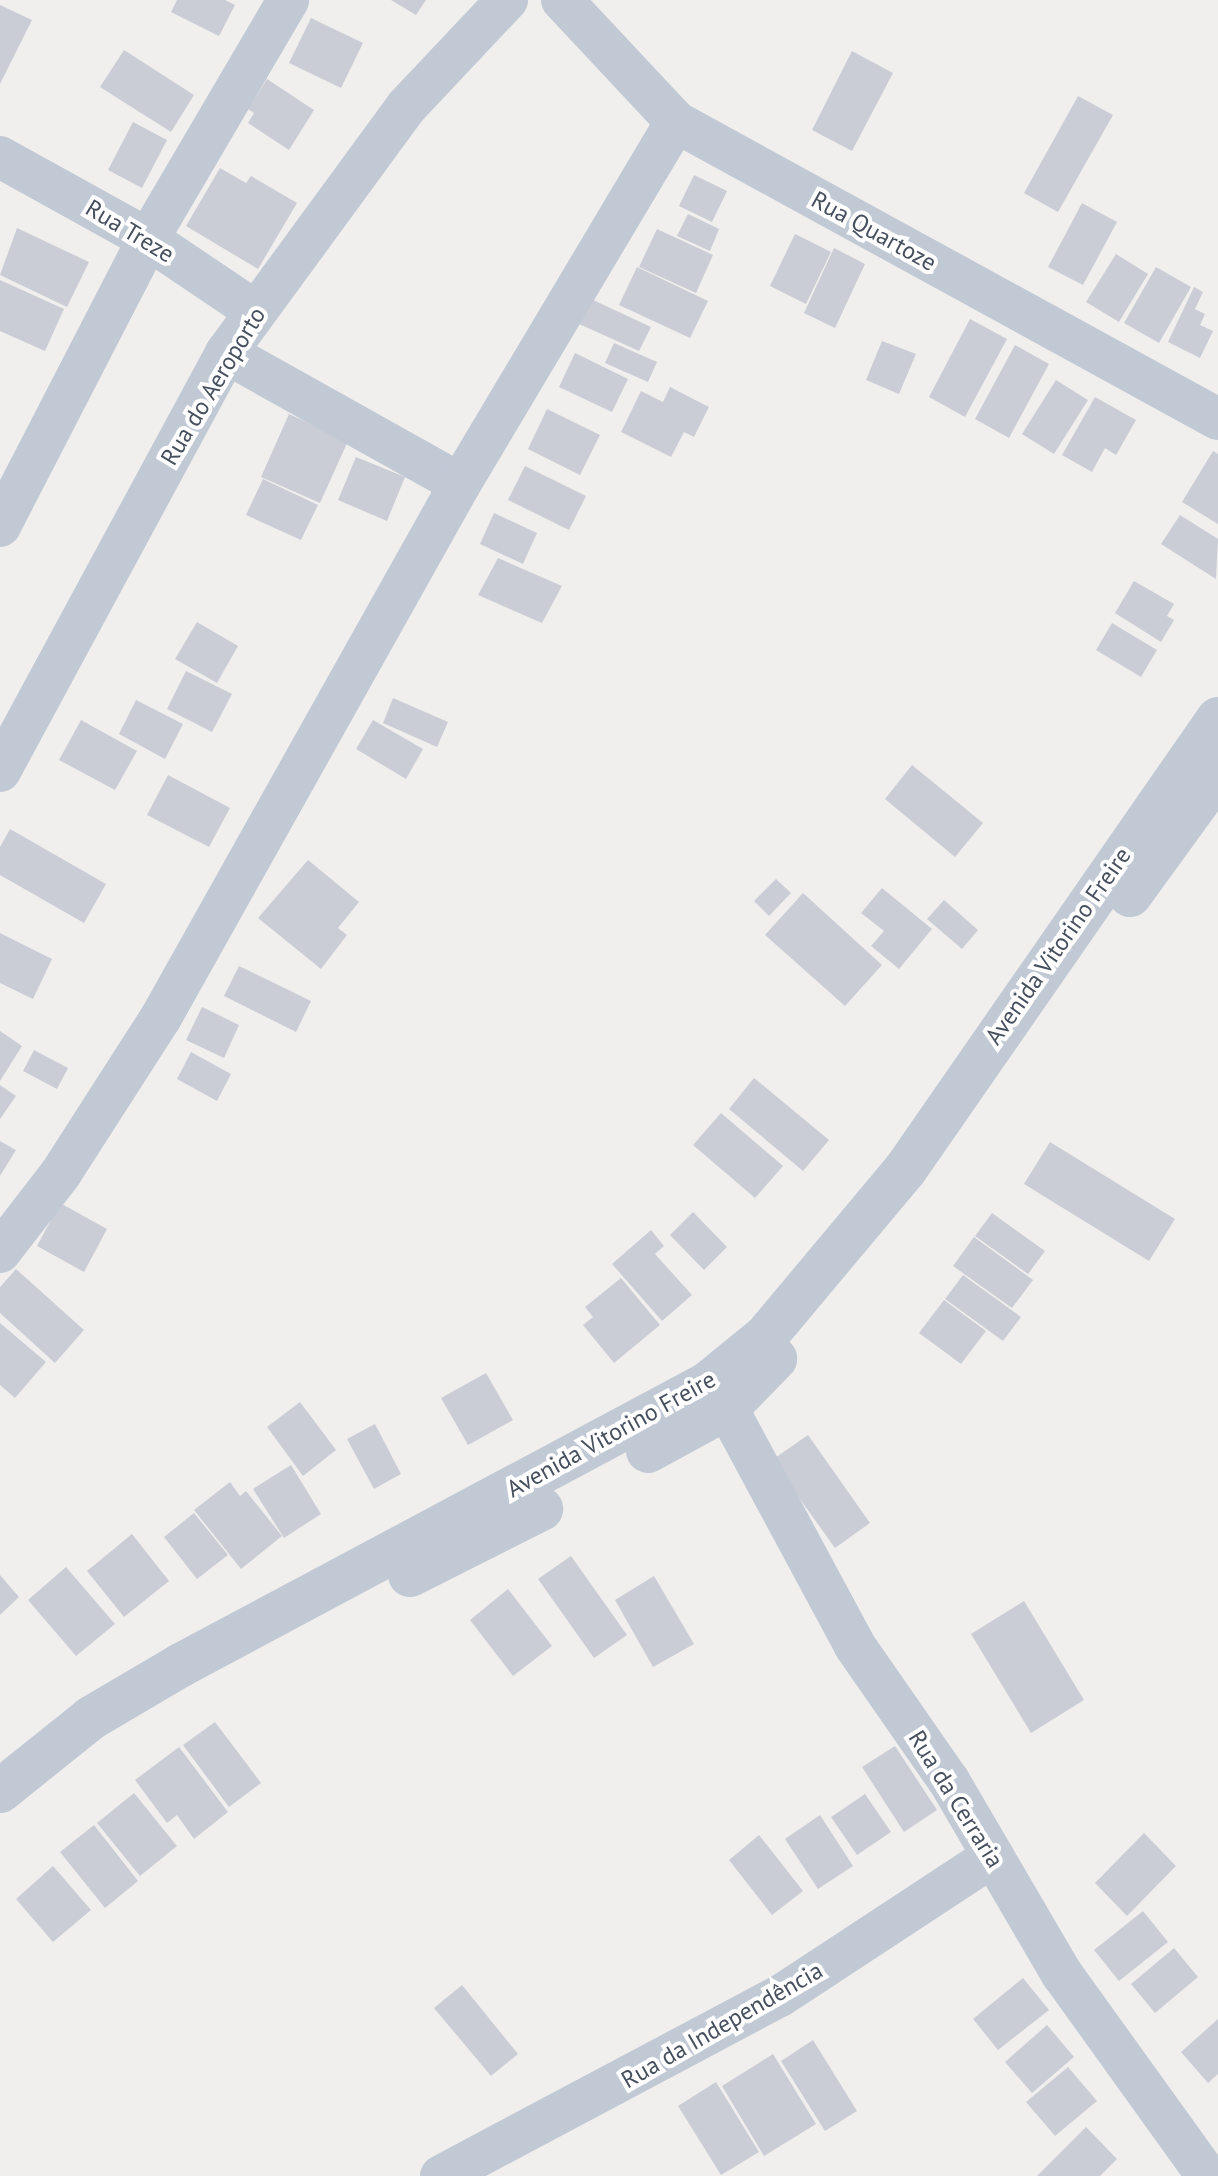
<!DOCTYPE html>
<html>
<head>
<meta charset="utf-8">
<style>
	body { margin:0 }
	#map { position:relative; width:1218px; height:2176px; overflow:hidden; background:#f1efee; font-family:"PT Sans",sans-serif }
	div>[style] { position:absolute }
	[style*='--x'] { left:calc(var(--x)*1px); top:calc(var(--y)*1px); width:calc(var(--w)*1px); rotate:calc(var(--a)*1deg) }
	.building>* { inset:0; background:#cacdd5 }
	.minor>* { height:42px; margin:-21px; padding:0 21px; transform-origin:21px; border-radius:21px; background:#c1c9d5 }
	.tertiary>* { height:44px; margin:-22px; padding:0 22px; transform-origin:22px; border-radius:22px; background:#c1c9d5 }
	span { translate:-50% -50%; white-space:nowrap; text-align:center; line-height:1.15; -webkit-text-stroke:8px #fff; paint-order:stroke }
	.street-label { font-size:24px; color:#464f5d }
</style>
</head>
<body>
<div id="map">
	<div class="building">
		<div style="clip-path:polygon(177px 0,225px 0,235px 5px,219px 36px,171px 12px)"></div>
		<div style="clip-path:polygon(391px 0,426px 0,416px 15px)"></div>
		<div style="clip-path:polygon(0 5px,32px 20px,0 84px)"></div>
		<div style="clip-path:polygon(311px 18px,363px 43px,341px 88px,289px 63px)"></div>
		<div style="clip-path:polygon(124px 50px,194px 95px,171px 132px,100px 87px)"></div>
		<div style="clip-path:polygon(852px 51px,893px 73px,852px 151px,812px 130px)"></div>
		<div style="clip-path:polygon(267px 79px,314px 110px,289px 150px,248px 123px,254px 113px,248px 109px)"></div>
		<div style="clip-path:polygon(1078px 96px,1113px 115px,1058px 212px,1024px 193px)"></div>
		<div style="clip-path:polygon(133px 122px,167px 140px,142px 188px,108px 170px)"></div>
		<div style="clip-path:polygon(220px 168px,246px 183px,251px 176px,297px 203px,258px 269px,186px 226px)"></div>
		<div style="clip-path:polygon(694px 175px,727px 191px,712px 222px,679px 206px)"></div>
		<div style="clip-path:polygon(1082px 203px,1117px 222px,1083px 285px,1048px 267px)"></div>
		<div style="clip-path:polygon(688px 214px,719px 229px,710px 251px,677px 236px)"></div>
		<div style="clip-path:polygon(17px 228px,89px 262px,67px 307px,0 275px)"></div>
		<div style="clip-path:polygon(657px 229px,713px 255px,696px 293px,639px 267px)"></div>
		<div style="clip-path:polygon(795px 234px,831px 252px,806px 304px,770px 286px)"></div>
		<div style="clip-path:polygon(834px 248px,865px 264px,835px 328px,804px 313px)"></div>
		<div style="clip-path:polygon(1116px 254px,1148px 274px,1119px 322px,1086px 302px)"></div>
		<div style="clip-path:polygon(637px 267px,708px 301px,690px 338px,619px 305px)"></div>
		<div style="clip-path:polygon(1156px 267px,1191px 287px,1159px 343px,1124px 323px)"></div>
		<div style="clip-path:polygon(0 280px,64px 309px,45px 351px,0 331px)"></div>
		<div style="clip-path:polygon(1194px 287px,1203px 292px,1195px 309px,1205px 314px,1200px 325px,1213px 331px,1200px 358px,1168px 342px)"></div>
		<div style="clip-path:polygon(591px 299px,651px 327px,639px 351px,579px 324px)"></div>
		<div style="clip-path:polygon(970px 319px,1007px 339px,965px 417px,929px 397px)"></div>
		<div style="clip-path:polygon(882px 341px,916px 354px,899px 394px,866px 380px)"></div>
		<div style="clip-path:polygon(614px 343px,657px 362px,648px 382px,605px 363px)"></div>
		<div style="clip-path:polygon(1015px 345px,1049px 364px,1009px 438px,975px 419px)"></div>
		<div style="clip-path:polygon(575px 353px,628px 379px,612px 412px,559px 387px)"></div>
		<div style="clip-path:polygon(1056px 380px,1088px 400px,1054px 454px,1022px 434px)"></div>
		<div style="clip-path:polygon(670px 387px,709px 407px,694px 437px,684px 432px,671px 457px,621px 432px,641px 391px,663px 402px)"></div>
		<div style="clip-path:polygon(1095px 397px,1136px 420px,1116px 455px,1105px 448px,1092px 472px,1062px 455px)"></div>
		<div style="clip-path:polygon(547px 409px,600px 435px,580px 475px,528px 449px)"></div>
		<div style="clip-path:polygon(289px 414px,348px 441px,320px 503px,261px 477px)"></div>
		<div style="clip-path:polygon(1213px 451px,1218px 454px,1218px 524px,1182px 502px)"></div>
		<div style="clip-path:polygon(356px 457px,405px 477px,387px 521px,338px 500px)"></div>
		<div style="clip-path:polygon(525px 466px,586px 496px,569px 530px,508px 500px)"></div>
		<div style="clip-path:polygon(263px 479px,318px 505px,301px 540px,246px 515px)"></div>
		<div style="clip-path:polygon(494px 513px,537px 533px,523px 564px,480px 544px)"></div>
		<div style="clip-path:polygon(1180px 515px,1218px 539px,1216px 579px,1161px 544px)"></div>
		<div style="clip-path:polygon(498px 558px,562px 586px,542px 623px,478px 595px)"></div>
		<div style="clip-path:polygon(1134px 581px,1174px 604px,1167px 616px,1174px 620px,1161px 642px,1115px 613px)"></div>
		<div style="clip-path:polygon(197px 622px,238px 646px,217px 683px,175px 659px)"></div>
		<div style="clip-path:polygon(1112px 623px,1157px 650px,1141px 677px,1096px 650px)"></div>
		<div style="clip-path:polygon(186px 671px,232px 694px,212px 732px,167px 709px)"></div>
		<div style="clip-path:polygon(393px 698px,448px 722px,437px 747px,383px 723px)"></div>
		<div style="clip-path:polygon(136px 700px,183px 724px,165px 759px,119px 734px)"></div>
		<div style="clip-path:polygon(81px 720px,137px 751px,115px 790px,59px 760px)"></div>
		<div style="clip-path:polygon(373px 720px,423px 749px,406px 779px,356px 749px)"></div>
		<div style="clip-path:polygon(912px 765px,983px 823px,955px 857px,885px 799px)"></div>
		<div style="clip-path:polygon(168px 775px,230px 808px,209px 847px,147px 815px)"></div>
		<div style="clip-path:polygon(10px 829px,106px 884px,84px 923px,0 875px,0 847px)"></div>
		<div style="clip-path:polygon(308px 860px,359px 902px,338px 928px,347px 935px,321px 969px,258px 918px)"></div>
		<div style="clip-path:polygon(776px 879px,791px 893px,769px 916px,754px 901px)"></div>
		<div style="clip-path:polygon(882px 888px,932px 929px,899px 969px,871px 946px,884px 931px,861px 913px)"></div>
		<div style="clip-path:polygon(803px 893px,882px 965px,845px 1006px,765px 935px)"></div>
		<div style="clip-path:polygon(944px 900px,978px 930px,962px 949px,927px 919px)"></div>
		<div style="clip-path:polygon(0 933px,52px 959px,33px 999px,0 983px)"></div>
		<div style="clip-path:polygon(239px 966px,311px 1001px,296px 1032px,224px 996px)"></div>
		<div style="clip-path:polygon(202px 1007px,239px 1025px,224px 1058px,186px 1040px)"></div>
		<div style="clip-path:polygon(0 1031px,22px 1046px,0 1081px)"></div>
		<div style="clip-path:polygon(34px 1050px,68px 1068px,57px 1089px,23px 1071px)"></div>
		<div style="clip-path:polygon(191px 1052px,231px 1074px,217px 1101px,177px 1079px)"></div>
		<div style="clip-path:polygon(754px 1078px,829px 1140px,803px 1171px,729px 1109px)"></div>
		<div style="clip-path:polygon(0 1085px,16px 1096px,0 1119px)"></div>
		<div style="clip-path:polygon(721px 1113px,783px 1166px,755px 1198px,693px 1145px)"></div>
		<div style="clip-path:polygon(0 1141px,16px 1150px,0 1176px)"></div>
		<div style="clip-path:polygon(1050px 1142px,1175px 1219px,1149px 1261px,1024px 1184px)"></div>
		<div style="clip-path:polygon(60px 1203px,107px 1229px,84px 1272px,37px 1246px)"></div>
		<div style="clip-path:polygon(693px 1212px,727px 1247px,704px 1270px,670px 1235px)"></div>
		<div style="clip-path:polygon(992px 1213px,1045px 1251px,1028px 1274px,975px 1236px)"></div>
		<div style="clip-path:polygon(651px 1230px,664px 1246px,655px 1254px,692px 1295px,662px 1321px,612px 1264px)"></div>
		<div style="clip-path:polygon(974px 1237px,1033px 1280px,1012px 1308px,953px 1266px)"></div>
		<div style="clip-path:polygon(16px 1269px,84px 1330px,55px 1363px,0 1313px,0 1287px)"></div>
		<div style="clip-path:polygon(963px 1275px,1021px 1317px,1003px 1341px,945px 1299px)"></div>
		<div style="clip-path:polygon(621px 1278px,660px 1325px,614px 1363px,583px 1325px,593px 1317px,585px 1307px)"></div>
		<div style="clip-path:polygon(944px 1300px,986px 1331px,961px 1364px,919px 1333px)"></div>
		<div style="clip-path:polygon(0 1323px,46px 1362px,15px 1398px,0 1385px)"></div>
		<div style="clip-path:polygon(486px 1373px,513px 1420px,468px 1445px,441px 1398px)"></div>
		<div style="clip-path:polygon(300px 1402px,336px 1450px,303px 1476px,267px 1427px)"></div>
		<div style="clip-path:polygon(375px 1424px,401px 1474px,374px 1489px,347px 1439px)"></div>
		<div style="clip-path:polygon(808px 1435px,870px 1523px,835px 1548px,772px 1460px)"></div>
		<div style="clip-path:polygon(291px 1465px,321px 1514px,284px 1538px,253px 1489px)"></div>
		<div style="clip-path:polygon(230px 1482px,240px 1496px,246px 1491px,282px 1536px,241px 1569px,194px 1510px)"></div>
		<div style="clip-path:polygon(194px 1513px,228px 1555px,197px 1579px,164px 1537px)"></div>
		<div style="clip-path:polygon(132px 1534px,169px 1581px,124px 1617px,87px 1571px)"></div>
		<div style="clip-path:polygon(571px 1556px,627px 1635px,594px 1658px,538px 1579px)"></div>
		<div style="clip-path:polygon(66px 1567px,115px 1624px,76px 1656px,28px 1600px)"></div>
		<div style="clip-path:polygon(0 1575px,19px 1597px,0 1615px)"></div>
		<div style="clip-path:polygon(654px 1576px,694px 1644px,653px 1667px,615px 1600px)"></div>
		<div style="clip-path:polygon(508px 1589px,552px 1646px,513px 1676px,470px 1620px)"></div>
		<div style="clip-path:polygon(1024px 1601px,1084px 1700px,1031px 1733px,971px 1634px)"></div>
		<div style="clip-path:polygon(215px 1722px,261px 1783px,229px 1807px,183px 1745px)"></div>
		<div style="clip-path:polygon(895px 1746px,937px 1810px,904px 1832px,862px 1767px)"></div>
		<div style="clip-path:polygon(179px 1747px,228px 1812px,194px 1839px,177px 1815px,167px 1823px,135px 1780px)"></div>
		<div style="clip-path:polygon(134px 1793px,177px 1846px,140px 1876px,97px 1823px)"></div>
		<div style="clip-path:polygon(865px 1794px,891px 1832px,857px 1855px,831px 1817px)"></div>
		<div style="clip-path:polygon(820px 1815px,853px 1866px,818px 1889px,785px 1839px)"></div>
		<div style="clip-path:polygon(94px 1825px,138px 1881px,105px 1908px,60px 1852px)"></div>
		<div style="clip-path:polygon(1144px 1833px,1176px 1866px,1127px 1916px,1095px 1883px)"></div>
		<div style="clip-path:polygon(759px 1835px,803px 1891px,772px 1915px,729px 1860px)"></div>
		<div style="clip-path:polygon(53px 1866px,91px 1910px,53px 1942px,16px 1899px)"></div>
		<div style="clip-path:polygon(1143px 1911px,1168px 1942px,1119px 1981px,1094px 1950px)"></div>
		<div style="clip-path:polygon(1174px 1948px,1198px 1977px,1155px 2013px,1131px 1984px)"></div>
		<div style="clip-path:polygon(1023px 1978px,1049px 2010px,998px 2050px,973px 2019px)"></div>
		<div style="clip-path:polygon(462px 1985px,518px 2054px,491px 2076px,434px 2008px)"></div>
		<div style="clip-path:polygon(1218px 2019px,1218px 2074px,1208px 2083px,1181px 2052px)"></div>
		<div style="clip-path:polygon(1047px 2025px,1074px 2057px,1032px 2093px,1005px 2062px)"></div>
		<div style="clip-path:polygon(813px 2040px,857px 2111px,825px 2131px,781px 2061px)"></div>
		<div style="clip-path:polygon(773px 2054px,816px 2124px,764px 2156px,722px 2086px)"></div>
		<div style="clip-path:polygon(1068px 2067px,1097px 2101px,1055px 2136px,1026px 2102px)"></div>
		<div style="clip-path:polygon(716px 2082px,759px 2152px,721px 2175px,678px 2106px)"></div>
		<div style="clip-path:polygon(1086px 2127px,1117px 2159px,1100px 2176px,1037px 2176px)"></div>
	</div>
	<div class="minor">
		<div style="--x:562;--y:0;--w:167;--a:46.9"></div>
		<div style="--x:676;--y:122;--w:618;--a:28.72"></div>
		<div style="--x:0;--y:157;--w:169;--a:29"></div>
		<div style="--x:148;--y:239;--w:129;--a:33.9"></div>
		<div style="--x:226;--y:353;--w:268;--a:29.2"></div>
		<div style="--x:0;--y:526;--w:323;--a:-62.7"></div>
		<div style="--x:148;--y:239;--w:277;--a:-59.6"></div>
		<div style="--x:0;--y:771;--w:475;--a:-61.6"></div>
		<div style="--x:226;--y:353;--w:306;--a:-53.8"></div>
		<div style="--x:407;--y:106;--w:146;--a:-46.7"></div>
		<div style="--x:0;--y:1252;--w:100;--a:-52.3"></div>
		<div style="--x:61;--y:1173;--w:183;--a:-57.3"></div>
		<div style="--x:160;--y:1019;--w:613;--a:-60.72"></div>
		<div style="--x:460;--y:484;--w:422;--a:-59.2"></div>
		<div style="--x:727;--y:1408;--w:270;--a:61.7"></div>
		<div style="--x:855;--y:1646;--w:165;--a:55.2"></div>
		<div style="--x:949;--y:1781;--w:224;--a:59.7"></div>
		<div style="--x:1062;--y:1974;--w:249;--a:54.3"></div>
		<div style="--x:441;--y:2176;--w:384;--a:-28"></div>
		<div style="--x:780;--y:1996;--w:255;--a:-33.3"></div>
	</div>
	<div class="tertiary">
		<div style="--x:1130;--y:895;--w:150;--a:-54"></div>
		<div style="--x:648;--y:1451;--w:90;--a:-28.6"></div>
		<div style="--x:727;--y:1408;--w:69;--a:-45.6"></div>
		<div style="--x:410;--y:1575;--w:147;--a:-26.7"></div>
		<div style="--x:0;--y:1791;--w:117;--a:-38.7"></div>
		<div style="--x:91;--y:1718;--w:104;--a:-30.5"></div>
		<div style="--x:181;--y:1665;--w:596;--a:-28.11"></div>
		<div style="--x:707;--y:1384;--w:76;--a:-39.1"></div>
		<div style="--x:766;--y:1336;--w:217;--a:-50.1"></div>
		<div style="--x:905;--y:1170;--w:549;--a:-55.24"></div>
	</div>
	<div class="street-label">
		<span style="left:130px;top:231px;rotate:31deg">Rua Treze</span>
		<span style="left:874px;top:231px;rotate:29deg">Rua Quartoze</span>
		<span style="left:213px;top:386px;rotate:-59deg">Rua do Aeroporto</span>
		<span style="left:1058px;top:946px;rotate:-55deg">Avenida Vitorino Freire</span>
		<span style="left:611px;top:1434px;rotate:-29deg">Avenida Vitorino Freire</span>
		<span style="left:956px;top:1799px;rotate:58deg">Rua da Cerraria</span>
		<span style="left:722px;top:2025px;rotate:-30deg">Rua da Independência</span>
	</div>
</div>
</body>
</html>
